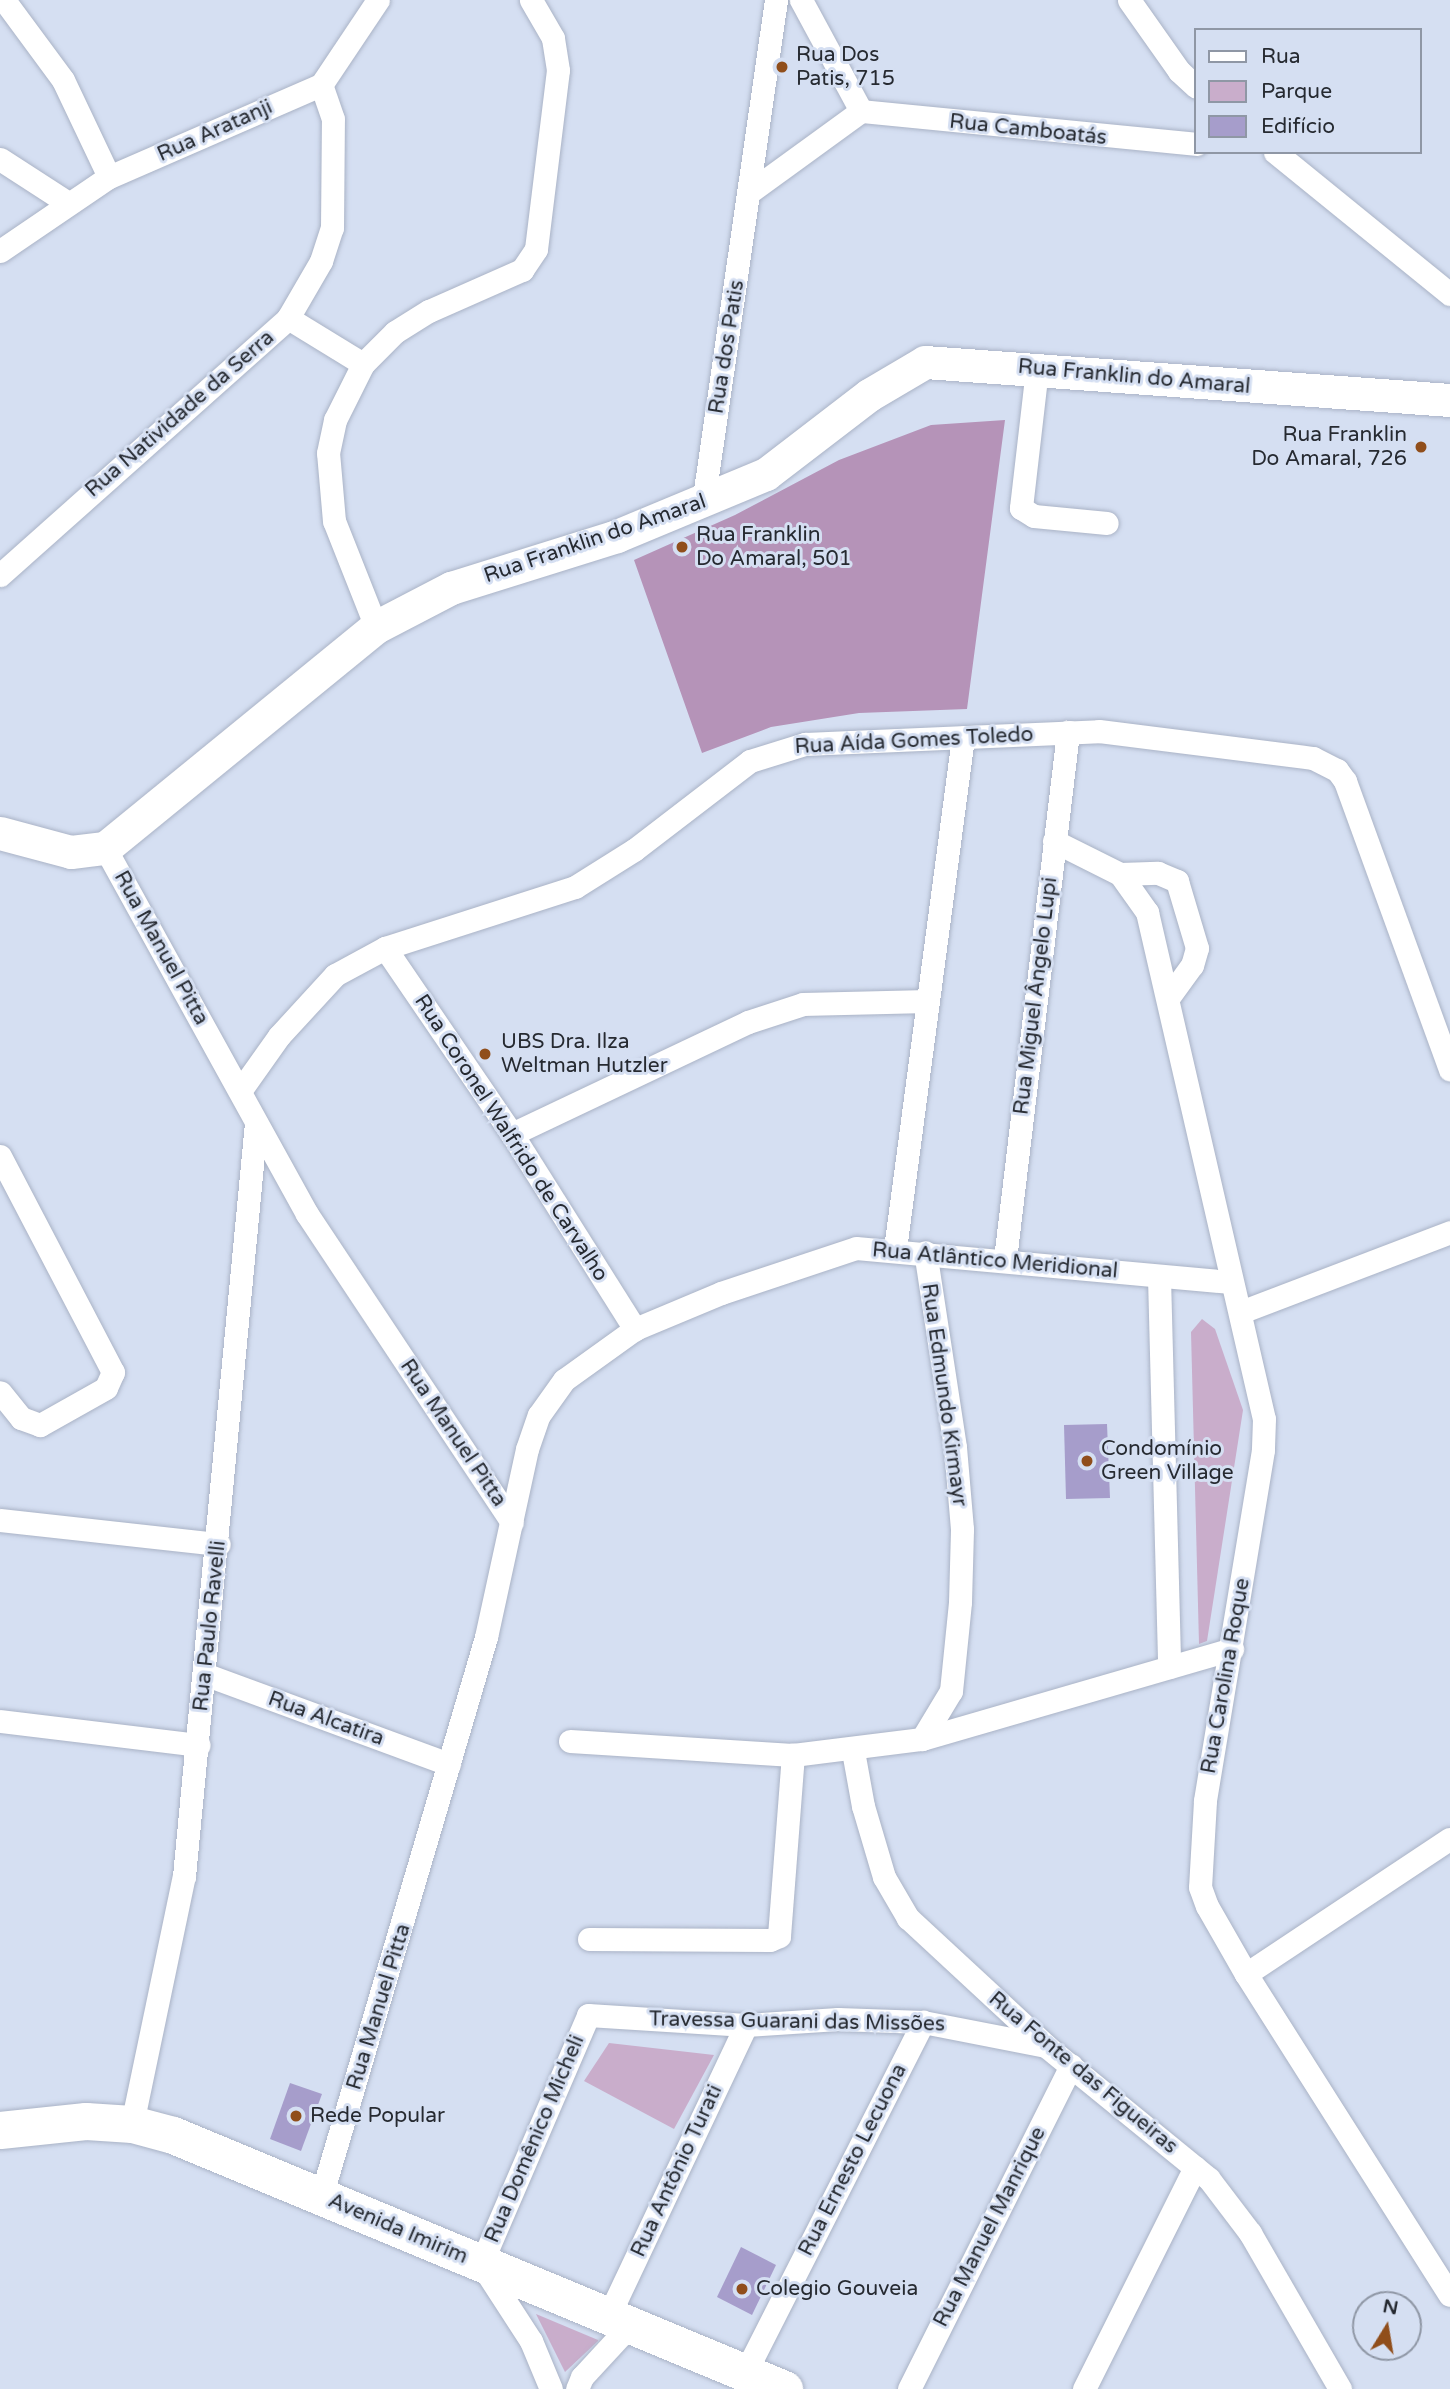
<!DOCTYPE html>
<html>
<head>
<meta charset="utf-8">
<style>
	body { margin:0 }
	#map { position:relative; width:1450px; height:2389px; overflow:hidden; background:#d5dff2; font-family:"Varela Round",sans-serif }
	div>[style] { position:absolute }
	[style*='--x'] { left:calc(var(--x)*1px); top:calc(var(--y)*1px); width:calc(var(--w)*1px); rotate:calc(var(--a)*1deg) }
	.green>* { inset:0; background:#c9adcb }
	.forest>* { inset:0; background:#b593b8 }
	.building>* { inset:0; background:#a69dcb }
	.roads { filter:drop-shadow(0 0 2px #aab3c6) drop-shadow(0 0 2px #aab3c6) }
	.street>* { height:23px; margin:-11.5px; padding:0 11.5px; transform-origin:11.5px; border-radius:11.5px; background:#fff }
	.secondary>* { height:33px; margin:-16.5px; padding:0 16.5px; transform-origin:16.5px; border-radius:16.5px; background:#fff }
	.primary>* { height:37px; margin:-18.5px; padding:0 18.5px; transform-origin:18.5px; border-radius:18.5px; background:#fff }
	.dots>* { width:19px; height:19px; translate:-50% -50%; box-sizing:border-box; border:4px solid #d5dff2; border-radius:50% }
	span { translate:-50% -50%; white-space:nowrap; text-align:center; line-height:1.15; -webkit-text-stroke:6px #d5dff2; paint-order:stroke }
	.poi-label { font-size:21px; color:#262a31 }
	.left { translate:0 -50%; text-align:left }
	.right { translate:-100% -50%; text-align:right }
	.street-label { font-size:21px; color:#262a31 }
	.legend { position:absolute; left:1194px; top:28px; width:228px; height:126px; box-sizing:border-box; background:#d5dff2; border:2px solid #8f97a5; margin:0; padding:9px 12px; list-style:none; font-size:21px; color:#262a31 }
	.legend li { display:flex; align-items:center; gap:14px; height:35px }
	.legend b { width:35px; border:2px solid #8f97a5 }
	.north { position:absolute; left:1352px; top:2291px; width:70px; height:70px; box-sizing:border-box; background:#d5dff2; border:2px solid #8f97a5; border-radius:50%; rotate:11deg; font-size:19px; font-weight:700; line-height:28px; text-align:center; color:#262a31 }
	.north::after { content:''; display:block; margin:auto; width:24px; height:32px; background:#904e1b; clip-path:polygon(50% 0,100% 100%,50% 72%,0 100%) }
</style>
</head>
<body>
<div id="map">
	<div class="green">
		<div style="clip-path:polygon(1202px 1319px,1215px 1329px,1243px 1410px,1207px 1641px,1199px 1644px,1191px 1332px)"></div>
		<div style="clip-path:polygon(609px 2043px,714px 2055px,674px 2129px,584px 2081px)"></div>
		<div style="clip-path:polygon(536px 2314px,598px 2340px,598px 2341px,565px 2372px)"></div>
	</div>
	<div class="forest">
		<div style="clip-path:polygon(1005px 420px,967px 709px,859px 713px,771px 727px,702px 753px,634px 560px,735px 515px,839px 460px,931px 425px)"></div>
	</div>
	<div class="building">
		<div style="clip-path:polygon(1107px 1424px,1110px 1498px,1066px 1499px,1064px 1425px)"></div>
		<div style="clip-path:polygon(290px 2083px,322px 2094px,301px 2151px,270px 2139px)"></div>
		<div style="clip-path:polygon(741px 2247px,776px 2265px,752px 2315px,717px 2297px)"></div>
	</div>
	<div class="roads">
		<div class="street">
			<div style="--x:4;--y:0;--w:99;--a:53.6"></div>
			<div style="--x:63;--y:80;--w:107;--a:64.6"></div>
			<div style="--x:801;--y:0;--w:126;--a:61.6"></div>
			<div style="--x:1129;--y:0;--w:87;--a:54.8"></div>
			<div style="--x:1179;--y:71;--w:23;--a:43"></div>
			<div style="--x:321;--y:85;--w:102;--a:-56.2"></div>
			<div style="--x:861;--y:111;--w:337;--a:5.6"></div>
			<div style="--x:1275;--y:152;--w:225;--a:39.1"></div>
			<div style="--x:0;--y:159;--w:81;--a:32.9"></div>
			<div style="--x:751;--y:191;--w:136;--a:-36"></div>
			<div style="--x:0;--y:251;--w:132;--a:-34.2"></div>
			<div style="--x:109;--y:177;--w:231;--a:-23.5"></div>
			<div style="--x:288;--y:318;--w:88;--a:31.5"></div>
			<div style="--x:1037;--y:369;--w:140;--a:96.6"></div>
			<div style="--x:1021;--y:508;--w:15;--a:32"></div>
			<div style="--x:1034;--y:516;--w:73;--a:5.5"></div>
			<div style="--x:703;--y:504;--w:509;--a:-81.76"></div>
			<div style="--x:0;--y:575;--w:386;--a:-41.7"></div>
			<div style="--x:288;--y:318;--w:66;--a:-59.9"></div>
			<div style="--x:321;--y:261;--w:35;--a:-72"></div>
			<div style="--x:332;--y:228;--w:109;--a:-89.5"></div>
			<div style="--x:333;--y:119;--w:36;--a:-109"></div>
			<div style="--x:376;--y:627;--w:114;--a:-111.6"></div>
			<div style="--x:334;--y:521;--w:68;--a:-95"></div>
			<div style="--x:328;--y:453;--w:34;--a:-78"></div>
			<div style="--x:335;--y:420;--w:63;--a:-63.4"></div>
			<div style="--x:363;--y:364;--w:45;--a:-45"></div>
			<div style="--x:395;--y:332;--w:40;--a:-32"></div>
			<div style="--x:429;--y:311;--w:102;--a:-23.8"></div>
			<div style="--x:522;--y:270;--w:25;--a:-56"></div>
			<div style="--x:536;--y:249;--w:180;--a:-83"></div>
			<div style="--x:558;--y:70;--w:32;--a:-99"></div>
			<div style="--x:553;--y:38;--w:44;--a:-120.1"></div>
			<div style="--x:1054;--y:841;--w:74;--a:26.6"></div>
			<div style="--x:1120;--y:874;--w:47;--a:54.6"></div>
			<div style="--x:1147;--y:912;--w:520;--a:77.01"></div>
			<div style="--x:1264;--y:1419;--w:31;--a:92"></div>
			<div style="--x:1263;--y:1450;--w:356;--a:99.4"></div>
			<div style="--x:1205;--y:1801;--w:86;--a:93.3"></div>
			<div style="--x:1200;--y:1887;--w:20;--a:70"></div>
			<div style="--x:1207;--y:1906;--w:78;--a:60.2"></div>
			<div style="--x:1246;--y:1974;--w:380;--a:57.6"></div>
			<div style="--x:105;--y:848;--w:418;--a:61.1"></div>
			<div style="--x:307;--y:1214;--w:370;--a:56.4"></div>
			<div style="--x:1120;--y:874;--w:38;--a:-2"></div>
			<div style="--x:1158;--y:873;--w:21;--a:23"></div>
			<div style="--x:1177;--y:881;--w:70;--a:73.4"></div>
			<div style="--x:1197;--y:948;--w:18;--a:106"></div>
			<div style="--x:1192;--y:965;--w:41;--a:126"></div>
			<div style="--x:385;--y:948;--w:225;--a:55.7"></div>
			<div style="--x:512;--y:1134;--w:231;--a:57.8"></div>
			<div style="--x:240;--y:1091;--w:67;--a:-54.7"></div>
			<div style="--x:279;--y:1036;--w:83;--a:-47.4"></div>
			<div style="--x:335;--y:975;--w:57;--a:-28.4"></div>
			<div style="--x:385;--y:948;--w:200;--a:-17.8"></div>
			<div style="--x:575;--y:887;--w:70;--a:-32.1"></div>
			<div style="--x:634;--y:850;--w:146;--a:-37.5"></div>
			<div style="--x:750;--y:761;--w:58;--a:-17.2"></div>
			<div style="--x:805;--y:744;--w:294;--a:-2.5"></div>
			<div style="--x:1099;--y:731;--w:216;--a:7.2"></div>
			<div style="--x:1313;--y:758;--w:27;--a:27"></div>
			<div style="--x:1337;--y:770;--w:14;--a:54"></div>
			<div style="--x:1345;--y:781;--w:307;--a:70"></div>
			<div style="--x:512;--y:1134;--w:261;--a:-25.4"></div>
			<div style="--x:748;--y:1022;--w:58;--a:-18.1"></div>
			<div style="--x:803;--y:1004;--w:124;--a:-1.4"></div>
			<div style="--x:0;--y:1156;--w:244;--a:62.4"></div>
			<div style="--x:113;--y:1372;--w:17;--a:114"></div>
			<div style="--x:106;--y:1388;--w:76;--a:150.7"></div>
			<div style="--x:40;--y:1425;--w:20;--a:-160"></div>
			<div style="--x:21;--y:1418;--w:33;--a:-129"></div>
			<div style="--x:895;--y:1249;--w:516;--a:-82.43"></div>
			<div style="--x:1005;--y:1259;--w:531;--a:-83.18"></div>
			<div style="--x:1159;--y:1277;--w:390;--a:88.5"></div>
			<div style="--x:1241;--y:1312;--w:224;--a:-20.9"></div>
			<div style="--x:0;--y:1520;--w:220;--a:6.3"></div>
			<div style="--x:204;--y:1674;--w:261;--a:20.2"></div>
			<div style="--x:0;--y:1721;--w:200;--a:6.9"></div>
			<div style="--x:922;--y:1739;--w:323;--a:-16.2"></div>
			<div style="--x:570;--y:1741;--w:223;--a:3.6"></div>
			<div style="--x:793;--y:1755;--w:130;--a:-7.1"></div>
			<div style="--x:922;--y:1739;--w:56;--a:-58.9"></div>
			<div style="--x:951;--y:1691;--w:89;--a:-84.2"></div>
			<div style="--x:960;--y:1602;--w:73;--a:-88.4"></div>
			<div style="--x:962;--y:1529;--w:82;--a:-94.9"></div>
			<div style="--x:955;--y:1447;--w:197;--a:-98.7"></div>
			<div style="--x:853;--y:1751;--w:56;--a:79.7"></div>
			<div style="--x:863;--y:1806;--w:74;--a:73.5"></div>
			<div style="--x:884;--y:1877;--w:48;--a:59.7"></div>
			<div style="--x:908;--y:1918;--w:188;--a:42.8"></div>
			<div style="--x:1046;--y:2046;--w:210;--a:39.2"></div>
			<div style="--x:1209;--y:2179;--w:68;--a:52.8"></div>
			<div style="--x:1250;--y:2233;--w:180;--a:60"></div>
			<div style="--x:589;--y:1939;--w:181;--a:0.3"></div>
			<div style="--x:770;--y:1940;--w:10;--a:-24"></div>
			<div style="--x:779;--y:1936;--w:182;--a:-85.6"></div>
			<div style="--x:1246;--y:1974;--w:244;--a:-33.6"></div>
			<div style="--x:132;--y:2124;--w:253;--a:-78.2"></div>
			<div style="--x:184;--y:1876;--w:756;--a:-84.54"></div>
			<div style="--x:321;--y:2197;--w:584;--a:-73.58"></div>
			<div style="--x:486;--y:1637;--w:192;--a:-77.7"></div>
			<div style="--x:527;--y:1449;--w:36;--a:-71"></div>
			<div style="--x:539;--y:1415;--w:43;--a:-54.5"></div>
			<div style="--x:564;--y:1380;--w:87;--a:-35.7"></div>
			<div style="--x:635;--y:1329;--w:93;--a:-22.7"></div>
			<div style="--x:721;--y:1293;--w:142;--a:-18.4"></div>
			<div style="--x:856;--y:1248;--w:377;--a:5.2"></div>
			<div style="--x:608;--y:2317;--w:323;--a:-64.7"></div>
			<div style="--x:745;--y:2373;--w:394;--a:-63.1"></div>
			<div style="--x:551;--y:2389;--w:52;--a:-112.6"></div>
			<div style="--x:531;--y:2341;--w:92;--a:-123"></div>
			<div style="--x:481;--y:2264;--w:271;--a:-66.7"></div>
			<div style="--x:588;--y:2015;--w:158;--a:3.6"></div>
			<div style="--x:746;--y:2025;--w:92;--a:-3.7"></div>
			<div style="--x:838;--y:2019;--w:85;--a:2"></div>
			<div style="--x:923;--y:2022;--w:125;--a:11"></div>
			<div style="--x:577;--y:2389;--w:13;--a:-67"></div>
			<div style="--x:582;--y:2377;--w:69;--a:-47.3"></div>
			<div style="--x:909;--y:2389;--w:362;--a:-63.4"></div>
			<div style="--x:1084;--y:2389;--w:248;--a:-63.4"></div>
		</div>
		<div class="secondary">
			<div style="--x:0;--y:833;--w:73;--a:15"></div>
			<div style="--x:71;--y:852;--w:34;--a:-7"></div>
			<div style="--x:105;--y:848;--w:350;--a:-39.2"></div>
			<div style="--x:376;--y:627;--w:85;--a:-27.5"></div>
			<div style="--x:451;--y:588;--w:174;--a:-17.4"></div>
			<div style="--x:617;--y:536;--w:161;--a:-22.6"></div>
			<div style="--x:766;--y:474;--w:130;--a:-37.5"></div>
			<div style="--x:869;--y:395;--w:65;--a:-30.5"></div>
			<div style="--x:925;--y:362;--w:526;--a:4.14"></div>
		</div>
		<div class="primary">
			<div style="--x:0;--y:2130;--w:86;--a:-6"></div>
			<div style="--x:86;--y:2121;--w:46;--a:3.7"></div>
			<div style="--x:132;--y:2124;--w:42;--a:15"></div>
			<div style="--x:173;--y:2135;--w:662;--a:22.57"></div>
		</div>
	</div>
	<div class="dots">
		<div style="left:782px;top:67px;background:#904e1b"></div>
		<div style="left:1421px;top:447px;background:#904e1b"></div>
		<div style="left:682px;top:547px;background:#904e1b"></div>
		<div style="left:485px;top:1054px;background:#904e1b"></div>
		<div style="left:1087px;top:1461px;background:#904e1b"></div>
		<div style="left:296px;top:2116px;background:#904e1b"></div>
		<div style="left:742px;top:2289px;background:#904e1b"></div>
	</div>
	<div class="poi-label">
		<span class="left" style="left:796px;top:67px">Rua Dos<br>Patis, 715</span>
		<span class="right" style="left:1407px;top:447px">Rua Franklin<br>Do Amaral, 726</span>
		<span class="left" style="left:696px;top:547px">Rua Franklin<br>Do Amaral, 501</span>
		<span class="left" style="left:501px;top:1054px">UBS Dra. Ilza<br>Weltman Hutzler</span>
		<span class="left" style="left:1101px;top:1461px">Condomínio<br>Green Village</span>
		<span class="left" style="left:310px;top:2116px">Rede Popular</span>
		<span class="left" style="left:756px;top:2289px">Colegio Gouveia</span>
	</div>
	<div class="street-label">
		<span style="left:1028px;top:130px;rotate:6deg">Rua Camboatás</span>
		<span style="left:215px;top:131px;rotate:-24deg">Rua Aratanji</span>
		<span style="left:727px;top:347px;rotate:-81deg">Rua dos Patis</span>
		<span style="left:1134px;top:377px;rotate:5deg">Rua Franklin do Amaral</span>
		<span style="left:180px;top:414px;rotate:-41deg">Rua Natividade da Serra</span>
		<span style="left:595px;top:539px;rotate:-19deg">Rua Franklin do Amaral</span>
		<span style="left:914px;top:741px;rotate:-3deg">Rua Aída Gomes Toledo</span>
		<span style="left:161px;top:948px;rotate:61deg">Rua Manuel Pitta</span>
		<span style="left:1036px;top:996px;rotate:-83deg">Rua Miguel Ângelo Lupi</span>
		<span style="left:511px;top:1138px;rotate:57deg">Rua Coronel Walfrido de Carvalho</span>
		<span style="left:995px;top:1261px;rotate:5deg">Rua Atlântico Meridional</span>
		<span style="left:944px;top:1395px;rotate:82deg">Rua Edmundo Kirmayr</span>
		<span style="left:453px;top:1433px;rotate:56deg">Rua Manuel Pitta</span>
		<span style="left:210px;top:1626px;rotate:-84deg">Rua Paulo Ravelli</span>
		<span style="left:1226px;top:1676px;rotate:-80deg">Rua Carolina Roque</span>
		<span style="left:326px;top:1719px;rotate:20deg">Rua Alcatira</span>
		<span style="left:379px;top:2007px;rotate:-73deg">Rua Manuel Pitta</span>
		<span style="left:797px;top:2022px;rotate:1deg">Travessa Guarani das Missões</span>
		<span style="left:1083px;top:2073px;rotate:40deg">Rua Fonte das Figueiras</span>
		<span style="left:535px;top:2139px;rotate:-67deg">Rua Domênico Micheli</span>
		<span style="left:853px;top:2160px;rotate:-63deg">Rua Ernesto Lecuona</span>
		<span style="left:677px;top:2171px;rotate:-65deg">Rua Antônio Turati</span>
		<span style="left:990px;top:2227px;rotate:-63deg">Rua Manuel Manrique</span>
		<span style="left:398px;top:2229px;rotate:23deg">Avenida Imirim</span>
	</div>
	<ul class="legend">
	<li><b style="height:9px;background:#fff"></b>Rua</li>
	<li><b style="height:19px;background:#c9adcb"></b>Parque</li>
	<li><b style="height:19px;background:#a69dcb"></b>Edifício</li>
	</ul>
	<div class="north">N</div>
</div>
</body>
</html>
